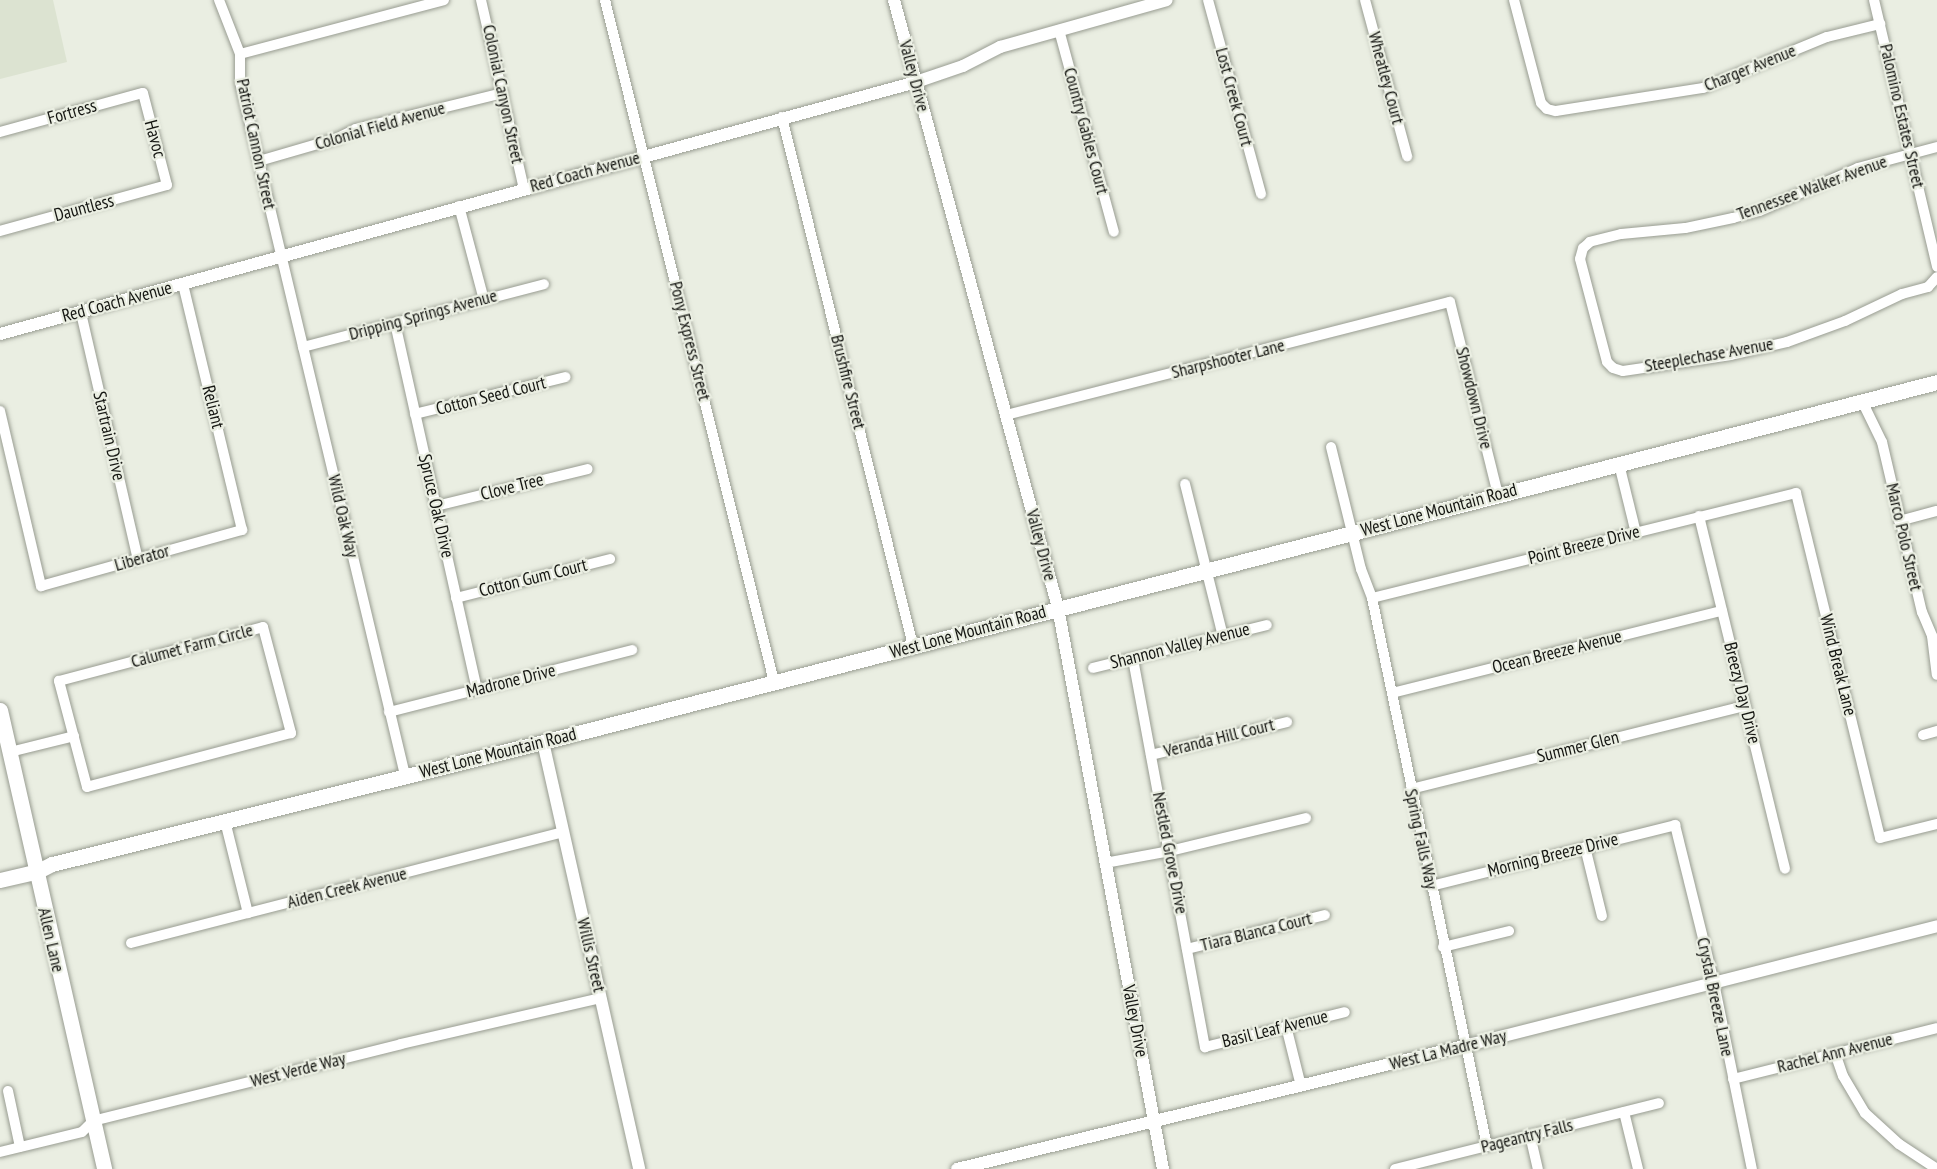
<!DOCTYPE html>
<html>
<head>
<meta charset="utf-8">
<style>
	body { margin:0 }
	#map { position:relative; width:1937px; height:1169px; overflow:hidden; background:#eaeee2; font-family:"PT Sans Narrow",sans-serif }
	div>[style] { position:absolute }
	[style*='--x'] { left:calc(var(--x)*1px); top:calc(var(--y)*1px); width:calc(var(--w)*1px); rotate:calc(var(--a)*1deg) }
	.built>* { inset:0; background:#dce3d1 }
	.roads { filter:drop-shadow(0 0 2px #989c91) drop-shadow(0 0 2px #989c91) }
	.minor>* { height:10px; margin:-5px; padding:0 5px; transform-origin:5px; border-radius:5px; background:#fff }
	.tertiary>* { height:12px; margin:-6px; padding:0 6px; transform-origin:6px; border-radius:6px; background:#fff }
	.secondary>* { height:15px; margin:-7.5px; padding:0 7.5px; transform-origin:7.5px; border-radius:7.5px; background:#fff }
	span { translate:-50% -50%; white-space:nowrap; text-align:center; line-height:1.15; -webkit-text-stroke:4.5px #eaeee2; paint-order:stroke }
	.street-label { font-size:18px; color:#151612 }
</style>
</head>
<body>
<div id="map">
	<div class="built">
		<div style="clip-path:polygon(0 0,53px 0,67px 62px,0 79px)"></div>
	</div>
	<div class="roads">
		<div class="minor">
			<div style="--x:219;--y:0;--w:58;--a:68.7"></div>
			<div style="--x:240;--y:54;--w:28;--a:90"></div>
			<div style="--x:240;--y:82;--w:712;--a:76.61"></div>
			<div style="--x:481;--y:0;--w:194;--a:77.2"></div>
			<div style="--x:605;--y:0;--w:703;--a:76.08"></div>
			<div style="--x:1208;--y:0;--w:201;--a:74.7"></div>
			<div style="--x:1365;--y:0;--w:162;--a:74.9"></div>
			<div style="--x:1514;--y:0;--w:106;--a:75.3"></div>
			<div style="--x:1541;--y:103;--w:8;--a:45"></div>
			<div style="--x:1547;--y:109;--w:9;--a:13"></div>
			<div style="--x:1556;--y:111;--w:149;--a:-8.9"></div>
			<div style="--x:1703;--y:88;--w:134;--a:-22.4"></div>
			<div style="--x:1827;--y:37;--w:55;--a:-13.8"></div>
			<div style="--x:1874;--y:0;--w:274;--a:76.7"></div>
			<div style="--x:1059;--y:30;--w:209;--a:74.8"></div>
			<div style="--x:240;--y:54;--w:211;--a:-14.8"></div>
			<div style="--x:782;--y:117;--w:545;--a:76.09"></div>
			<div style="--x:0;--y:132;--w:148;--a:-15.3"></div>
			<div style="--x:143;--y:93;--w:95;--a:75.4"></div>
			<div style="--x:167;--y:185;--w:173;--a:164.6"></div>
			<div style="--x:1937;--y:147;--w:82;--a:165.1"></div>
			<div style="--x:1858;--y:168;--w:108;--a:156.5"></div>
			<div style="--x:1759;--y:211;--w:27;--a:165"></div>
			<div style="--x:1733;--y:218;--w:49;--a:168.2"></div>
			<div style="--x:1685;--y:228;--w:64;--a:174.6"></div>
			<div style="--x:1621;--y:234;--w:32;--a:166"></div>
			<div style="--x:1590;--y:242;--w:9;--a:139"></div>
			<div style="--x:1583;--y:248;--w:11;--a:105"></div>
			<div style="--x:1580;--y:259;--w:106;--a:75.3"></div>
			<div style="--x:1607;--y:362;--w:8;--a:45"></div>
			<div style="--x:1613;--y:368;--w:10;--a:17"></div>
			<div style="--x:1623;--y:371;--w:109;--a:-8.4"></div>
			<div style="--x:1731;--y:355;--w:57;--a:-13.1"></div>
			<div style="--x:1787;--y:342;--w:62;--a:-19.9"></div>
			<div style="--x:1845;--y:321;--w:63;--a:-25.3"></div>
			<div style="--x:1902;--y:294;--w:27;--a:-15"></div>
			<div style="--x:1928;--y:287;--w:13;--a:-48"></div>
			<div style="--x:259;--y:161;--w:82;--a:-16.2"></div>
			<div style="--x:338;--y:138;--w:20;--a:-27"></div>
			<div style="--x:356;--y:129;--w:151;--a:-13.8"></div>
			<div style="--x:459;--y:206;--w:97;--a:75.1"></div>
			<div style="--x:81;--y:313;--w:253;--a:77"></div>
			<div style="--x:395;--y:323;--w:375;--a:77.4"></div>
			<div style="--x:303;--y:347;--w:249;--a:-14.6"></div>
			<div style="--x:1862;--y:401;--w:46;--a:64"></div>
			<div style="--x:1882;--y:442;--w:175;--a:76.8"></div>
			<div style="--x:1922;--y:612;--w:26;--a:67"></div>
			<div style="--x:1932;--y:636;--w:39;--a:83"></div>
			<div style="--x:0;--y:411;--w:180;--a:76.8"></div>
			<div style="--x:41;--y:586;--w:209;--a:-15.6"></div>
			<div style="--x:242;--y:530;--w:253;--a:-103.5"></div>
			<div style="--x:415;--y:414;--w:155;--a:-13.8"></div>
			<div style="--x:1006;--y:415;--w:458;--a:-14.3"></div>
			<div style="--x:1450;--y:302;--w:198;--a:76"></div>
			<div style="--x:1331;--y:447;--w:126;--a:76.2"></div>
			<div style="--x:1361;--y:569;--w:31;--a:69"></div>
			<div style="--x:1372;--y:598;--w:560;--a:78.15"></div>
			<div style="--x:1619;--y:464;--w:71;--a:76.2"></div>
			<div style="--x:1185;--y:484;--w:157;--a:76"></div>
			<div style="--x:436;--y:506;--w:156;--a:-13.7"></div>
			<div style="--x:1699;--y:516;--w:363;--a:76.3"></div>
			<div style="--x:1899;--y:521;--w:39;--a:-15"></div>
			<div style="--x:456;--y:598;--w:159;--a:-14.2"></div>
			<div style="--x:1372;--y:598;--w:437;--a:-13.9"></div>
			<div style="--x:1796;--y:493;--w:355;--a:76.3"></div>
			<div style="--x:1880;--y:838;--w:59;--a:-13.8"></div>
			<div style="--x:263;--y:627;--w:110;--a:75.2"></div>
			<div style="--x:291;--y:733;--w:211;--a:165.2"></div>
			<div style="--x:87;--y:787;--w:110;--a:-104.8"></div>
			<div style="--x:59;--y:681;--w:211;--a:-14.8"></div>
			<div style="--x:1133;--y:659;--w:395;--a:79.5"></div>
			<div style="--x:1205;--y:1047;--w:144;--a:-14"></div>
			<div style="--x:1093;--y:668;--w:179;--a:-13.9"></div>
			<div style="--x:1392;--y:693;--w:340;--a:-14"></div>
			<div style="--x:389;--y:712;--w:251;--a:-14.3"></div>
			<div style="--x:1923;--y:735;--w:15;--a:-16"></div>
			<div style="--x:10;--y:752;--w:66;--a:-14"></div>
			<div style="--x:1151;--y:755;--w:140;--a:-13.6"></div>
			<div style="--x:1411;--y:789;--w:344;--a:-14"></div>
			<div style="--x:225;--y:821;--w:95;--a:76"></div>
			<div style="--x:1585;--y:847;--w:71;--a:76.2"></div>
			<div style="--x:1105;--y:863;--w:66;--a:-10.5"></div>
			<div style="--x:1170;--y:851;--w:140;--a:-13.6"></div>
			<div style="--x:1431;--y:886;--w:252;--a:-14"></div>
			<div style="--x:1675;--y:825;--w:163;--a:76.1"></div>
			<div style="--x:1714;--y:983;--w:190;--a:78.5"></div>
			<div style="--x:131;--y:943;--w:446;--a:-14.4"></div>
			<div style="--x:1443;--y:947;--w:68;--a:-13.6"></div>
			<div style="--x:1187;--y:949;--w:142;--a:-13.8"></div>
			<div style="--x:1286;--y:1026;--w:62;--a:76"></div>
			<div style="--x:1835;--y:1053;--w:24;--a:71"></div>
			<div style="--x:1843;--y:1076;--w:43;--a:59.3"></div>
			<div style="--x:1865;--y:1113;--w:46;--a:42.4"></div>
			<div style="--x:1899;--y:1144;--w:45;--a:33.3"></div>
			<div style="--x:1733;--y:1079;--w:210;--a:-14"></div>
			<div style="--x:8;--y:1091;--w:57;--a:77.9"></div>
			<div style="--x:1624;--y:1112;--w:59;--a:76.2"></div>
			<div style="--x:1530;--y:1135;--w:35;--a:77"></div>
			<div style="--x:0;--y:1152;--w:84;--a:-13.7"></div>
			<div style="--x:82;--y:1132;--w:16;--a:-45"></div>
			<div style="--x:93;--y:1121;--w:317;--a:-14"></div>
			<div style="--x:401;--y:1044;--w:205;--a:-13"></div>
			<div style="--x:1395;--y:1169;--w:272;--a:-14"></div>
		</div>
		<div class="tertiary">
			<div style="--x:894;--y:0;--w:630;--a:74.9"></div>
			<div style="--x:1058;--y:608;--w:571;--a:79.4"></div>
			<div style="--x:0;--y:334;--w:950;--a:-15.38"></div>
			<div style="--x:916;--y:82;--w:50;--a:-18.8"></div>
			<div style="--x:963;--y:66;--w:42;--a:-27.2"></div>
			<div style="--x:1000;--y:47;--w:173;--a:-15.7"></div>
			<div style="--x:543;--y:742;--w:438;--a:77.3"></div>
			<div style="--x:957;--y:1169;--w:526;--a:-13.64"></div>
			<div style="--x:1468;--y:1045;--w:484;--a:-14.2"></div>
		</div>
		<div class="secondary">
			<div style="--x:0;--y:710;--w:471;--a:77.2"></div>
			<div style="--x:0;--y:880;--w:37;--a:-13"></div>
			<div style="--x:36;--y:872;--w:18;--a:-27"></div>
			<div style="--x:52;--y:864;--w:506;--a:-13.95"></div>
			<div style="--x:543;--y:742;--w:1440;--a:-14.48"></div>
		</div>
	</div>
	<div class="street-label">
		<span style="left:1750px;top:68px;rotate:-22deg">Charger Avenue</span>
		<span style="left:914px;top:76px;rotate:75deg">Valley Drive</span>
		<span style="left:1386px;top:78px;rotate:75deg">Wheatley Court</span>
		<span style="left:503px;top:94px;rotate:78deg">Colonial Canyon Street</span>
		<span style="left:1234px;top:97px;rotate:75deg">Lost Creek Court</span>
		<span style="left:72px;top:112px;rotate:-16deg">Fortress</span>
		<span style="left:1902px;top:116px;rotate:77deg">Palomino Estates Street</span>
		<span style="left:380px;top:126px;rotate:-16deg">Colonial Field Avenue</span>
		<span style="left:1086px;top:131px;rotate:75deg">Country Gables Court</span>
		<span style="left:155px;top:139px;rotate:75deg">Havoc</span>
		<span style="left:256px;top:144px;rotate:78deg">Patriot Cannon Street</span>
		<span style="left:585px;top:172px;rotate:-15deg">Red Coach Avenue</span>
		<span style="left:1812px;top:188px;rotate:-20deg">Tennessee Walker Avenue</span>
		<span style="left:84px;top:208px;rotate:-15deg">Dauntless</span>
		<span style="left:117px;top:302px;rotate:-15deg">Red Coach Avenue</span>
		<span style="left:423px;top:315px;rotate:-15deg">Dripping Springs Avenue</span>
		<span style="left:690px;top:341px;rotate:76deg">Pony Express Street</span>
		<span style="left:1709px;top:355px;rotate:-10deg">Steeplechase Avenue</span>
		<span style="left:1228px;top:359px;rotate:-14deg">Sharpshooter Lane</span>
		<span style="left:848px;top:382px;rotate:76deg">Brushfire Street</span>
		<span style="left:491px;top:396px;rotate:-14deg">Cotton Seed Court</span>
		<span style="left:1474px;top:398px;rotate:76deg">Showdown Drive</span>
		<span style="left:213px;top:407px;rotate:76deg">Reliant</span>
		<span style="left:109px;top:436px;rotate:77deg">Startrain Drive</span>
		<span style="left:512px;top:487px;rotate:-14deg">Clove Tree</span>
		<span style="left:436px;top:506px;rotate:77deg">Spruce Oak Drive</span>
		<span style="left:1439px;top:510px;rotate:-15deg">West Lone Mountain Road</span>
		<span style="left:343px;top:516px;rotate:77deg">Wild Oak Way</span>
		<span style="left:1904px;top:537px;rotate:77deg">Marco Polo Street</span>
		<span style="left:1041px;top:545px;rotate:75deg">Valley Drive</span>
		<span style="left:1584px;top:545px;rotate:-14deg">Point Breeze Drive</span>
		<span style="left:142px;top:558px;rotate:-16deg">Liberator</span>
		<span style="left:533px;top:578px;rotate:-14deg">Cotton Gum Court</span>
		<span style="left:968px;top:632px;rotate:-15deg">West Lone Mountain Road</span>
		<span style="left:192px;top:646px;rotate:-15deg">Calumet Farm Circle</span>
		<span style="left:1180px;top:646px;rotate:-14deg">Shannon Valley Avenue</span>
		<span style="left:1557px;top:652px;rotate:-14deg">Ocean Breeze Avenue</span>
		<span style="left:1838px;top:665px;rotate:76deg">Wind Break Lane</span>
		<span style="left:511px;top:681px;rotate:-14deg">Madrone Drive</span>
		<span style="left:1742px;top:693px;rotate:76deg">Breezy Day Drive</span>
		<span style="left:1219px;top:738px;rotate:-14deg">Veranda Hill Court</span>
		<span style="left:1578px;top:747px;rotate:-14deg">Summer Glen</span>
		<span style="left:498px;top:753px;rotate:-14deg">West Lone Mountain Road</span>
		<span style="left:1421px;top:839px;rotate:78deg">Spring Falls Way</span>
		<span style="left:1170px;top:853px;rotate:79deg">Nestled Grove Drive</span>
		<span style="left:1553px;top:855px;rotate:-14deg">Morning Breeze Drive</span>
		<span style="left:347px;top:888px;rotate:-14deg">Aiden Creek Avenue</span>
		<span style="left:1256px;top:932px;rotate:-14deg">Tiara Blanca Court</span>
		<span style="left:51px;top:940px;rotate:77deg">Allen Lane</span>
		<span style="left:591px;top:955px;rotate:77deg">Willis Street</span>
		<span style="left:1715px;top:997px;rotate:78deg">Crystal Breeze Lane</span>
		<span style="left:1135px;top:1021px;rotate:79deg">Valley Drive</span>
		<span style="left:1275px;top:1029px;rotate:-14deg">Basil Leaf Avenue</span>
		<span style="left:1448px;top:1050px;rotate:-14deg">West La Madre Way</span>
		<span style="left:1835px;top:1053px;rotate:-14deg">Rachel Ann Avenue</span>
		<span style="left:298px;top:1070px;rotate:-14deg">West Verde Way</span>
		<span style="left:1527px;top:1136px;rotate:-14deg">Pageantry Falls</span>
	</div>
</div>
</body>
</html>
